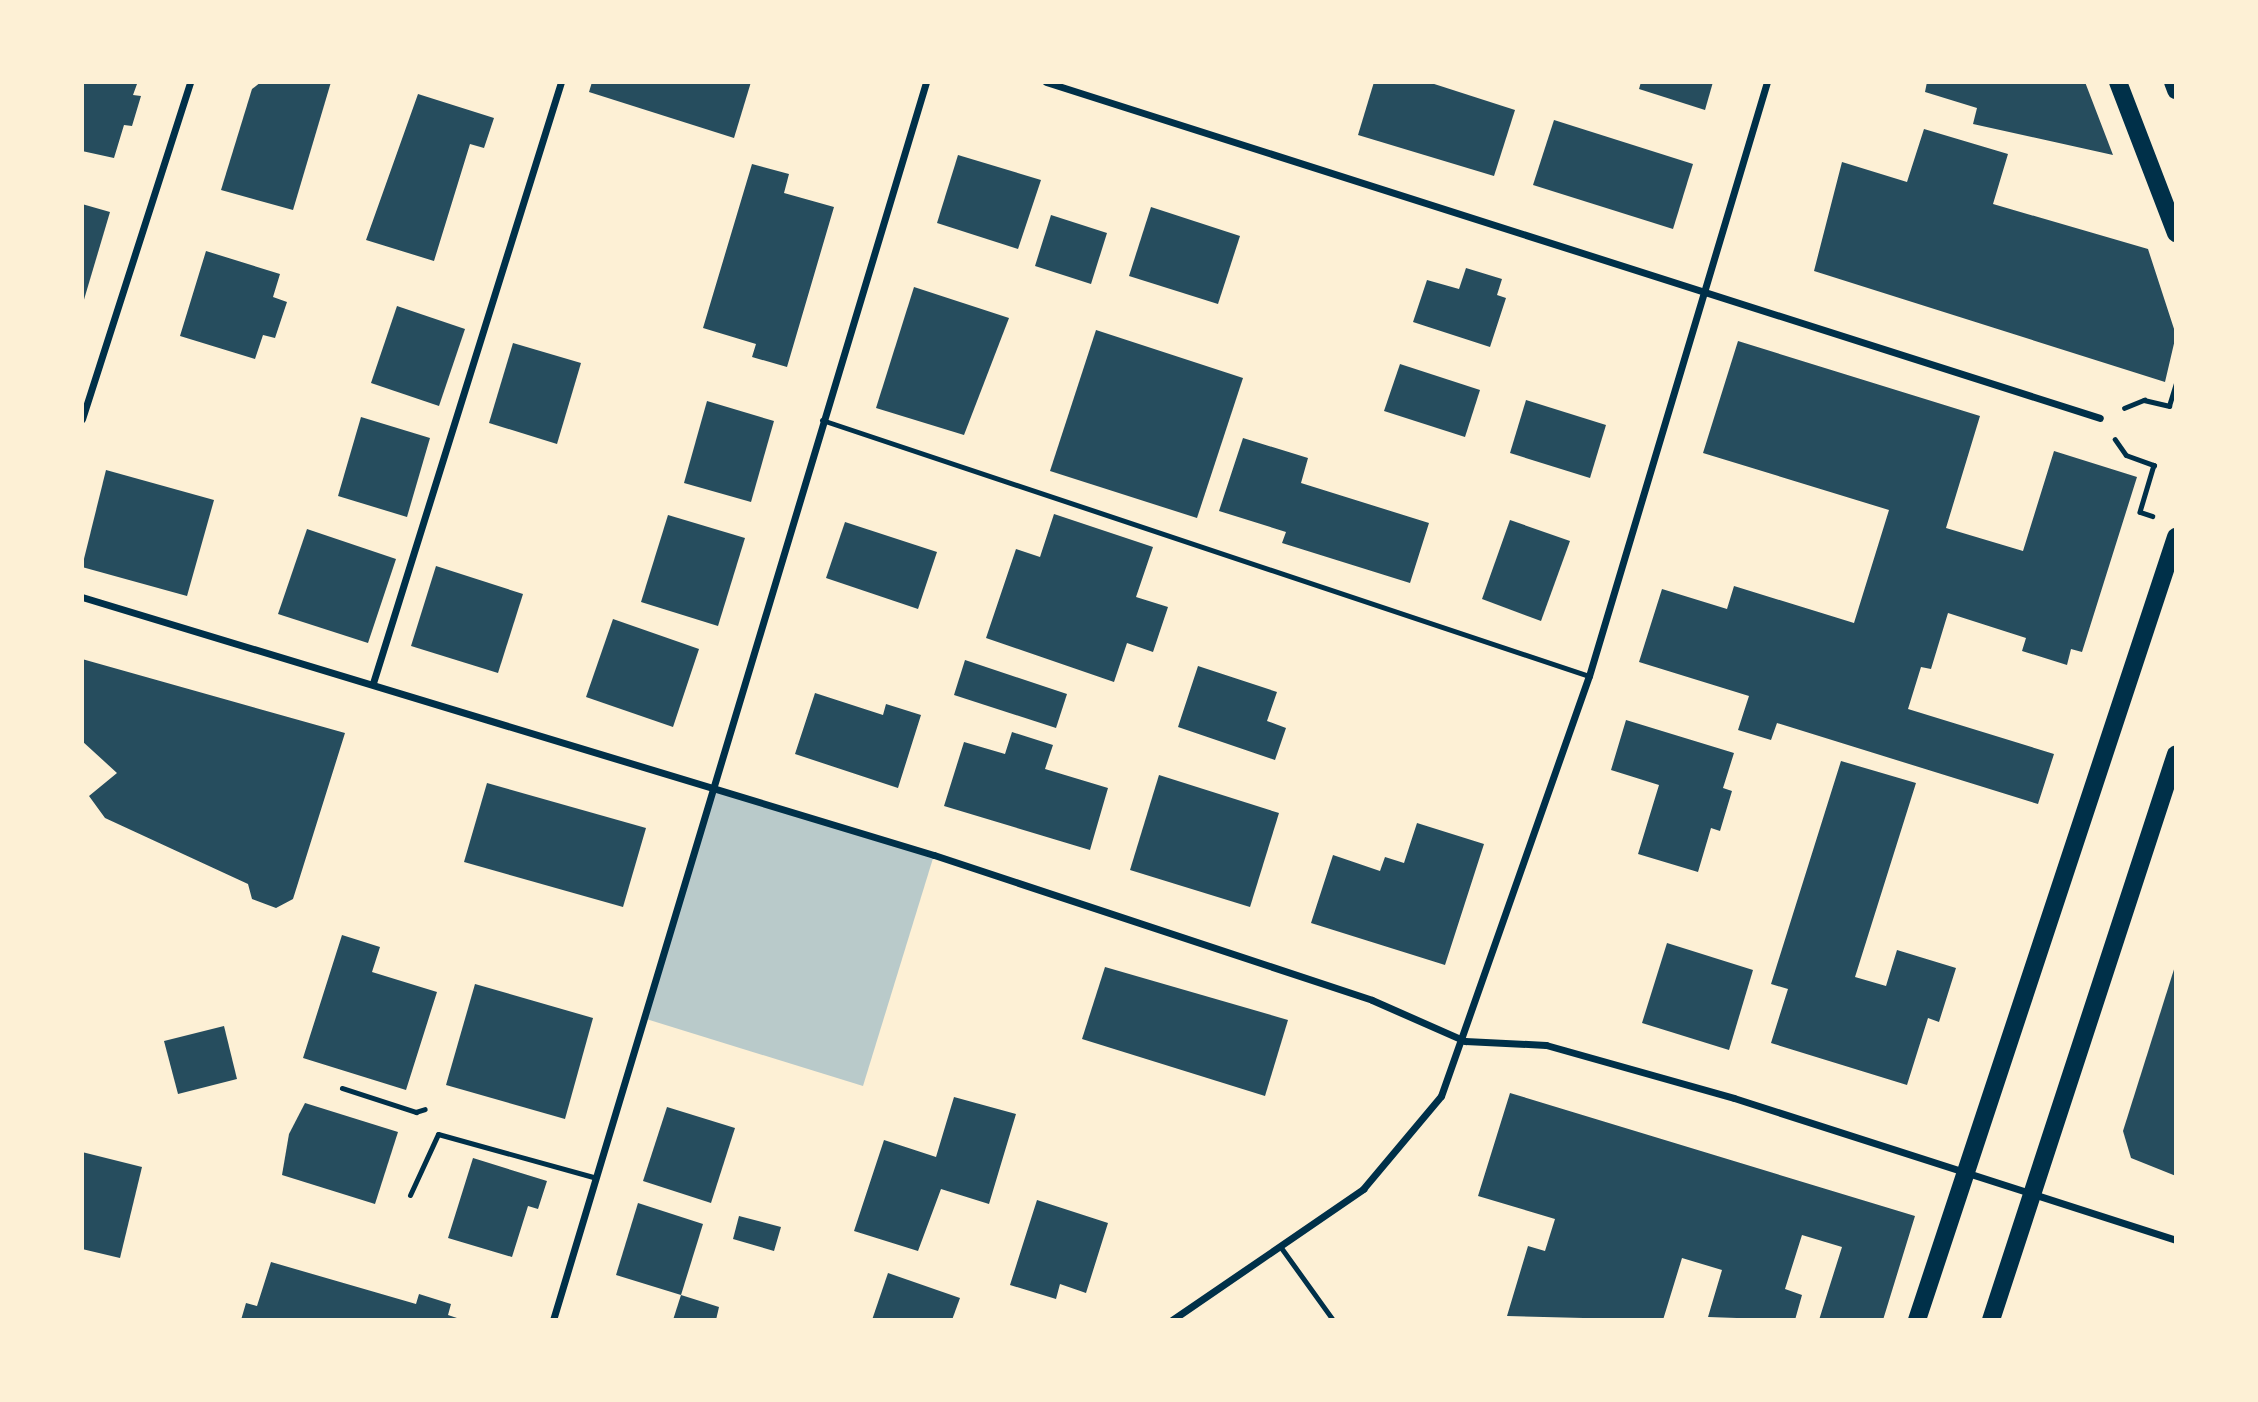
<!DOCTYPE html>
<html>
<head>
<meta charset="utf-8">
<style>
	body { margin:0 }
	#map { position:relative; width:2258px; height:1402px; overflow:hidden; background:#fdf0d5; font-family:"Exo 2",sans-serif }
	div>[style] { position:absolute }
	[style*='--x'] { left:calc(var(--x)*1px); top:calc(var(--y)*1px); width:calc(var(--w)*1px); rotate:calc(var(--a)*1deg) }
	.green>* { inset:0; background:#b9caca }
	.building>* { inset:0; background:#264d5e }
	.path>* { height:4.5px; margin:-2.25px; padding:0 2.25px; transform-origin:2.25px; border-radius:2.25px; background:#003049 }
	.service>* { height:5px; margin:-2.5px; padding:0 2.5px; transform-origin:2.5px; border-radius:2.5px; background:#003049 }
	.minor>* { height:7px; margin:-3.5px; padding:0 3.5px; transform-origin:3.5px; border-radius:3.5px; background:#003049 }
	.primary>* { height:18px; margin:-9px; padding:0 9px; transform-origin:9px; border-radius:9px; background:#003049 }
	span { translate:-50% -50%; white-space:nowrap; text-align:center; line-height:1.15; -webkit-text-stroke:7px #fdf0d5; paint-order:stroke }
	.frame { position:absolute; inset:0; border:84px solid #fdf0d5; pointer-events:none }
</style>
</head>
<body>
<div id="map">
	<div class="green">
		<div style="clip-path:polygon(714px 789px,934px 855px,863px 1086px,643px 1018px)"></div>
	</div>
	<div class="building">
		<div style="clip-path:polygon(82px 82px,145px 82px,137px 84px,133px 95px,141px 96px,132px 126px,124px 125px,114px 158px,82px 151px)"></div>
		<div style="clip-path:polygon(261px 82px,331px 82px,293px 210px,221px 190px,252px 89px)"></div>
		<div style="clip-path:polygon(592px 82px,751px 82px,734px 138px,589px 92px)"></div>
		<div style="clip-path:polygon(1374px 82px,1428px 82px,1515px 110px,1494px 176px,1358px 135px)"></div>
		<div style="clip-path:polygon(1641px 82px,1713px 82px,1705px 110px,1639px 89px)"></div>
		<div style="clip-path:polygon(1927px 82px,2085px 82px,2113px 155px,1973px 124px,1977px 108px,1925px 92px)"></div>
		<div style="clip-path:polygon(418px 94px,494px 118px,484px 148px,470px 144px,434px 261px,366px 240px)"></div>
		<div style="clip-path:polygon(1554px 120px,1693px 164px,1673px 229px,1533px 185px)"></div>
		<div style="clip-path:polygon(1924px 129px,2008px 154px,1993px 204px,2148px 249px,2176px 335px,2165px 382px,1814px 271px,1842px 162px,1907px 182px)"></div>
		<div style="clip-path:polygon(958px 155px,1041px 180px,1018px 249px,937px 223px)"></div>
		<div style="clip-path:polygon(752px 164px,789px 174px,784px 193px,834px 207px,787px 367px,752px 357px,756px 344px,703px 328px)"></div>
		<div style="clip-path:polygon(82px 204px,110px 212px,83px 303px,82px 303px)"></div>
		<div style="clip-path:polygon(1151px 207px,1240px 236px,1218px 304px,1129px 276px)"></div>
		<div style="clip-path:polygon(1051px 215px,1107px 233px,1091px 284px,1035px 266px)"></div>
		<div style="clip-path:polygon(206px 251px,280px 274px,273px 297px,287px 302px,275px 338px,263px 335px,255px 359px,180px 336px)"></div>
		<div style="clip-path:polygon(1466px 268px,1502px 279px,1497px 295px,1506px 298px,1490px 347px,1413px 322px,1427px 280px,1459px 289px)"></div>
		<div style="clip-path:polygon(914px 287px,1009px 318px,964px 435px,876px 408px)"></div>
		<div style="clip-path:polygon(397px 306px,465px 329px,439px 406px,371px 383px)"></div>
		<div style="clip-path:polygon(1096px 330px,1243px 378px,1197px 518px,1050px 471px)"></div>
		<div style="clip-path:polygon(1738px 341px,1980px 416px,1946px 528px,2023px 551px,2054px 451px,2137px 477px,2082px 652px,2071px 649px,2067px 665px,2022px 651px,2026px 638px,1948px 613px,1931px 669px,1921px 667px,1908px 709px,2054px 754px,2038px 804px,1777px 723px,1771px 740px,1738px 730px,1749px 696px,1639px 662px,1662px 589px,1727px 609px,1734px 586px,1854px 623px,1889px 510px,1703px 453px)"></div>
		<div style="clip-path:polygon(513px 343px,581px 363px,557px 444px,489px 423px)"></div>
		<div style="clip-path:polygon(1400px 364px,1480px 390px,1465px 437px,1384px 411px)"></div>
		<div style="clip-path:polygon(1526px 400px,1606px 425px,1590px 478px,1510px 453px)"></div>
		<div style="clip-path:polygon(707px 401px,774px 421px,751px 502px,684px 483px)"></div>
		<div style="clip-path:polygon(361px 417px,430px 438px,407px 517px,338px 496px)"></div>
		<div style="clip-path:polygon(1243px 438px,1308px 458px,1301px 483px,1429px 523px,1410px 583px,1282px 543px,1286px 532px,1219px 511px)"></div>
		<div style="clip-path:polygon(106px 470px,214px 500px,187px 596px,82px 567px)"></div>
		<div style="clip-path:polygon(1054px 514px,1153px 547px,1136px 597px,1168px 607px,1153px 652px,1127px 643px,1114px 682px,986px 638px,1016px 549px,1040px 557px)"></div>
		<div style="clip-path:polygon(668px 515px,745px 538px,718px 626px,641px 602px)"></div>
		<div style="clip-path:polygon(1510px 520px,1570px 541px,1541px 621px,1482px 599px)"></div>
		<div style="clip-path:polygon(845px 522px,937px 552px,918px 609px,826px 578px)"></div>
		<div style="clip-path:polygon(307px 529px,396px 559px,368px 643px,278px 614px)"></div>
		<div style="clip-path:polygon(436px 566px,523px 594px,498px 673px,411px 646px)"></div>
		<div style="clip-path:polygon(613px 619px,699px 649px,673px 727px,586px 697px)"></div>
		<div style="clip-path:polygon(82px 659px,345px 733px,293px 899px,276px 908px,252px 899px,248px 884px,105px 818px,89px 796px,117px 773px,82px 741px)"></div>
		<div style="clip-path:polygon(965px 660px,1067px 694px,1056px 728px,954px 695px)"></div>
		<div style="clip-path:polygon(1198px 666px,1277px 692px,1267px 721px,1286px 728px,1275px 760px,1178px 727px)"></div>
		<div style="clip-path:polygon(815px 693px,883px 715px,886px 704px,921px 715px,898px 788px,795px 754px)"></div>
		<div style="clip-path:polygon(1626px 720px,1734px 753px,1723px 788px,1732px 791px,1720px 831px,1711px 828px,1698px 872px,1638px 854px,1659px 785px,1611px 770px)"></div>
		<div style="clip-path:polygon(1012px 732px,1053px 745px,1045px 769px,1108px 788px,1090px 850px,944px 806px,964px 742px,1005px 754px)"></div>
		<div style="clip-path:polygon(1841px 761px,1916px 783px,1855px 977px,1886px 986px,1897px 950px,1956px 968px,1939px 1022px,1928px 1018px,1907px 1085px,1771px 1043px,1788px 989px,1771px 984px)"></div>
		<div style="clip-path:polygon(1159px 775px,1279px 813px,1250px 907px,1130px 870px)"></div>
		<div style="clip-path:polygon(487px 783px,646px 828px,623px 907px,464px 862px)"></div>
		<div style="clip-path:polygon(1417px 823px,1484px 844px,1445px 965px,1311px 923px,1333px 855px,1380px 871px,1385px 857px,1404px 863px)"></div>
		<div style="clip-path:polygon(342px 935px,380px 947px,372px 972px,437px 992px,406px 1090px,303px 1058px)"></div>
		<div style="clip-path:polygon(1667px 943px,1753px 970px,1729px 1050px,1642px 1023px)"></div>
		<div style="clip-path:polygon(2176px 963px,2176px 1176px,2131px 1158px,2123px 1131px)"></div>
		<div style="clip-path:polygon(1105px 967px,1288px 1020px,1265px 1096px,1082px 1039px)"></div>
		<div style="clip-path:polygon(475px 984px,593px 1018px,565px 1119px,446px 1085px)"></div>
		<div style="clip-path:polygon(224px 1026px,237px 1079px,178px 1094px,164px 1041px)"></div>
		<div style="clip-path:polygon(1510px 1093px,1915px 1216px,1883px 1320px,1819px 1320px,1842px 1247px,1802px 1235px,1785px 1289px,1802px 1295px,1795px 1320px,1708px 1317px,1722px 1270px,1682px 1258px,1663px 1320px,1507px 1316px,1528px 1246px,1545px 1251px,1555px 1219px,1478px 1196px)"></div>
		<div style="clip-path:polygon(954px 1097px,1016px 1114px,989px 1204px,941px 1189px,918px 1251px,854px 1231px,884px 1140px,936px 1157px)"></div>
		<div style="clip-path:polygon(305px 1103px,398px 1132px,375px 1204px,282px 1175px,289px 1134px)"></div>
		<div style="clip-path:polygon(667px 1107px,735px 1128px,711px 1203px,643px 1181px)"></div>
		<div style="clip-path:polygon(82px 1152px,142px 1167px,120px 1258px,82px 1249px)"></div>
		<div style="clip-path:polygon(473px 1158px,547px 1181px,538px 1209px,528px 1206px,512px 1257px,448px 1238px)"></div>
		<div style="clip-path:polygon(1037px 1200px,1108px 1223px,1086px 1293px,1060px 1284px,1056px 1299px,1010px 1285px)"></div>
		<div style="clip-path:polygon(638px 1203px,703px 1224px,681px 1295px,616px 1275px)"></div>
		<div style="clip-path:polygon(739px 1216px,781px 1227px,774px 1251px,733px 1239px)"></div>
		<div style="clip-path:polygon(271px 1262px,416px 1304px,419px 1294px,451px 1304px,448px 1315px,463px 1320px,241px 1320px,246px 1303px,257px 1306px)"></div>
		<div style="clip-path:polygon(888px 1273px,960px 1298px,952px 1320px,872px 1320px)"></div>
		<div style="clip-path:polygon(681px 1295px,719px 1307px,716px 1320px,673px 1320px)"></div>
	</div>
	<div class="path">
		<div style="--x:2124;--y:408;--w:22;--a:-22"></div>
		<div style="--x:2144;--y:400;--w:26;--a:13"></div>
		<div style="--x:2169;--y:406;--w:24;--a:-73"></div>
		<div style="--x:2115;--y:439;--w:19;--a:55"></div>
		<div style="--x:2126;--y:455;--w:30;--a:20"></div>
		<div style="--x:2154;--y:465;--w:49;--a:106.6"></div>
		<div style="--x:2140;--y:512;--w:13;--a:18"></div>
		<div style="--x:342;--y:1088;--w:78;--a:18"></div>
		<div style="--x:416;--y:1112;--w:9;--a:-18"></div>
	</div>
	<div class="service">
		<div style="--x:822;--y:420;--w:809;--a:18.46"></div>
		<div style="--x:410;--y:1195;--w:67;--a:-65.3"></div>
		<div style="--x:438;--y:1134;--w:161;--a:15.5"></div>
		<div style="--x:1282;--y:1249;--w:87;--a:54.3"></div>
	</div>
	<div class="minor">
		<div style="--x:1046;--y:82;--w:1106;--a:17.68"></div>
		<div style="--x:82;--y:419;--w:354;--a:-72.2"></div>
		<div style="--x:82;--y:597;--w:890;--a:16.85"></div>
		<div style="--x:934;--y:855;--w:461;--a:18.3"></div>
		<div style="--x:1372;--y:1000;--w:102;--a:23.8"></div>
		<div style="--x:1465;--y:1041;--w:81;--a:2.8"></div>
		<div style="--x:1546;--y:1045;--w:195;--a:15.7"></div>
		<div style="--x:1734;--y:1098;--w:464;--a:17.8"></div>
		<div style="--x:373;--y:683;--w:630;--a:-72.63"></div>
		<div style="--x:553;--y:1320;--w:1293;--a:-73.23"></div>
		<div style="--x:1172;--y:1320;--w:232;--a:-34.4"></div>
		<div style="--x:1363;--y:1189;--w:121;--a:-50"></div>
		<div style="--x:1441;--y:1096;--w:445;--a:-70.6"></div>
		<div style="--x:1589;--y:676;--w:620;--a:-73.32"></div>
	</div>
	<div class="primary">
		<div style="--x:2118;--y:82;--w:162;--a:69"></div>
		<div style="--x:2173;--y:82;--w:9;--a:69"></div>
		<div style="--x:1917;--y:1320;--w:825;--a:-71.7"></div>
		<div style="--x:1991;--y:1320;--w:595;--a:-71.9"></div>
	</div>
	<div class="frame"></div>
</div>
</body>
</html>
